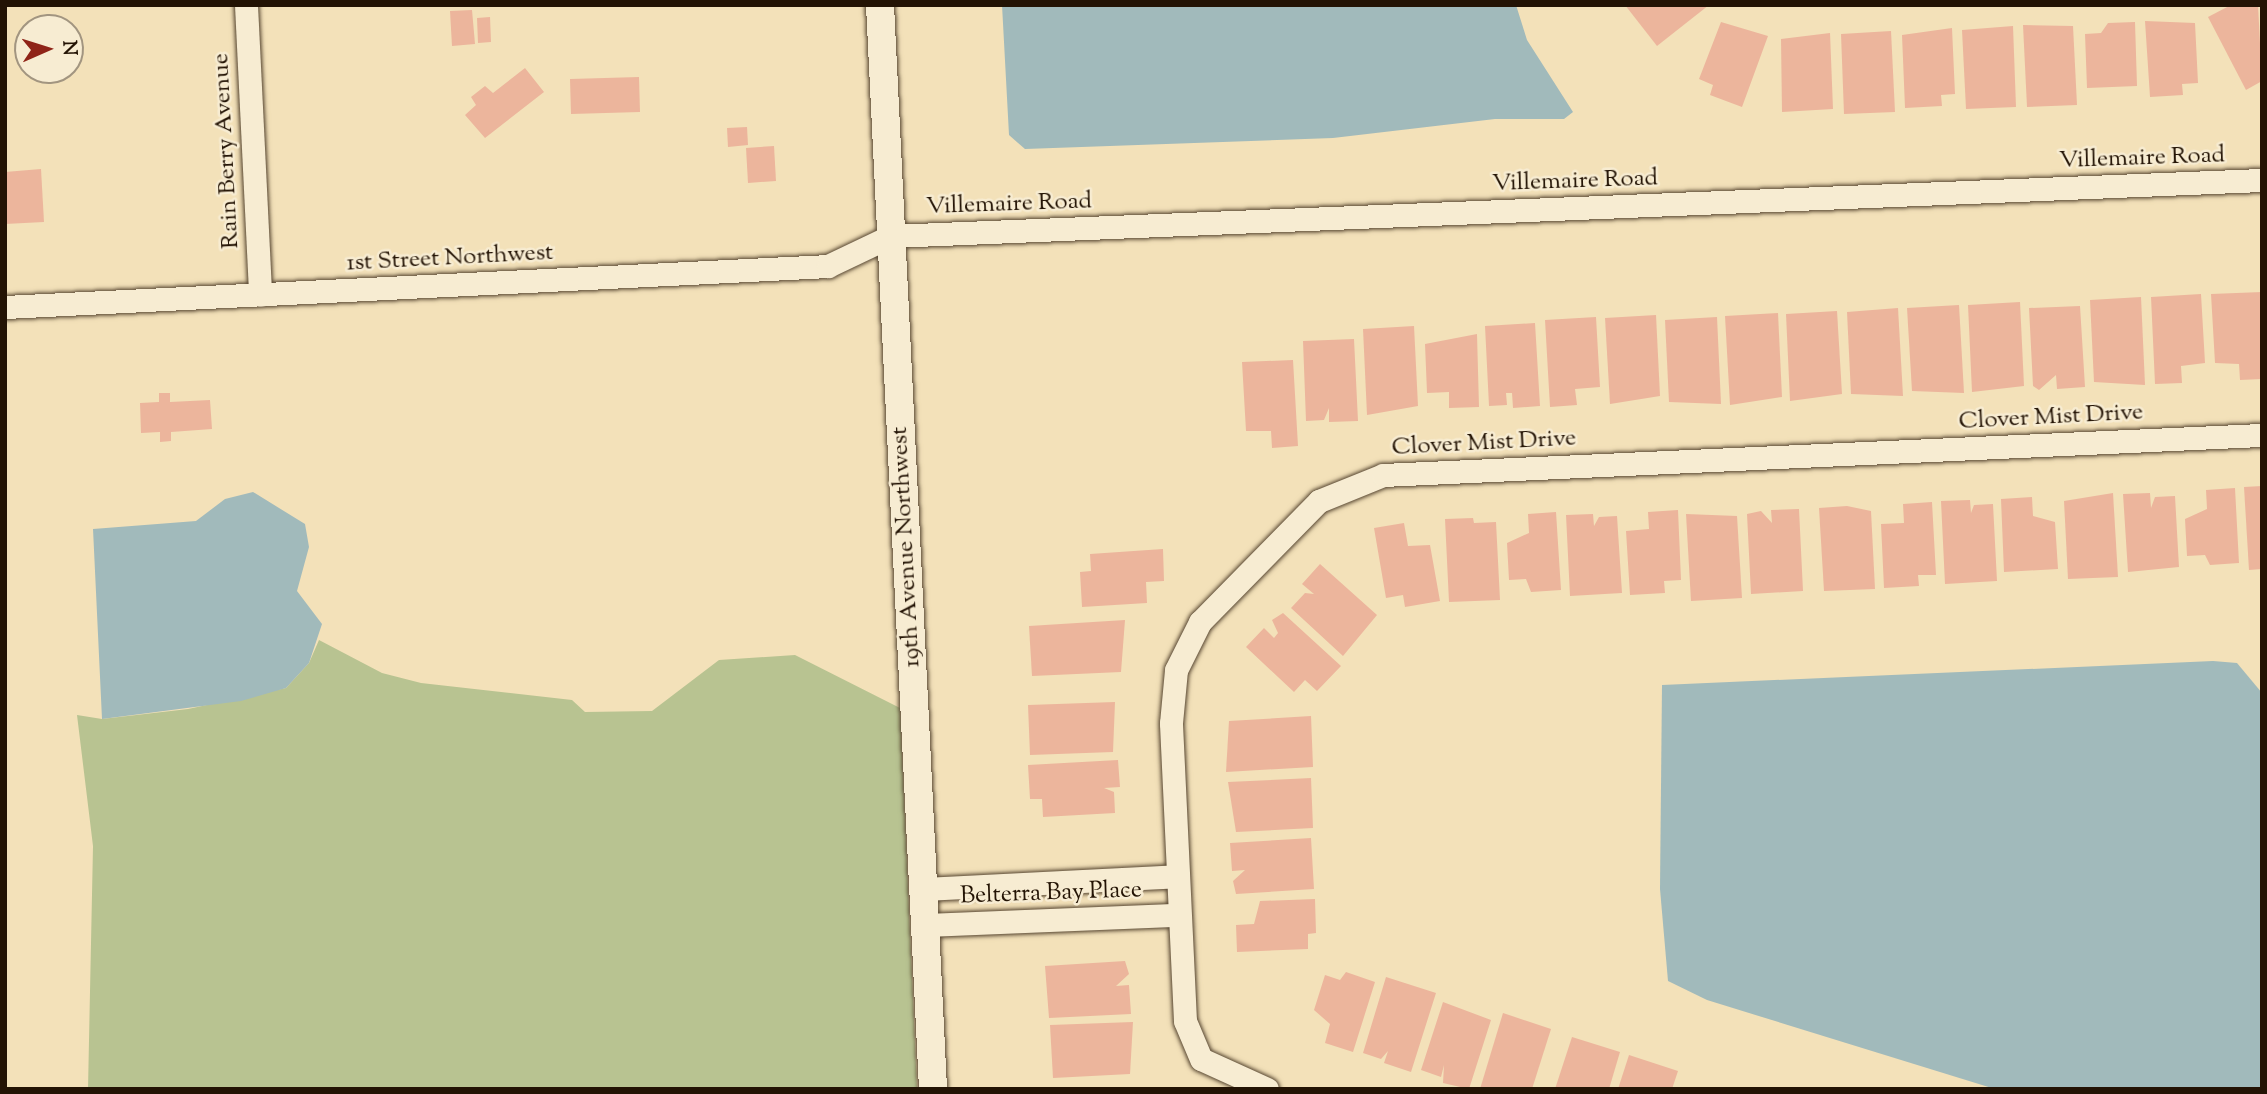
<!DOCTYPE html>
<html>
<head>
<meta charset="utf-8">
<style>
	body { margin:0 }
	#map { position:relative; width:2267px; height:1094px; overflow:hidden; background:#f3e1b9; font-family:"Sorts Mill Goudy",serif }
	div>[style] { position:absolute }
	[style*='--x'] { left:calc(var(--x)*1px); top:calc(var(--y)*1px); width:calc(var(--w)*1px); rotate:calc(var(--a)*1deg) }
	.green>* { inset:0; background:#b8c391 }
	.water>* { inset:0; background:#a1babb }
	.building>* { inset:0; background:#ecb59c }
	.roads { filter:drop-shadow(0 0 2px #574631) drop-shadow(0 0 2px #574631) }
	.minor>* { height:23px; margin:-11.5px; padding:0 11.5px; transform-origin:11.5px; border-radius:11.5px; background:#f7ecd2 }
	.tertiary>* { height:28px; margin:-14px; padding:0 14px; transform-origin:14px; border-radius:14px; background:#f7ecd2 }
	span { translate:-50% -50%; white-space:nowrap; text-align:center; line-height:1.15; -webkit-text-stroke:5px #f7ecd2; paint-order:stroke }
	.street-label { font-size:24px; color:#231304 }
	.frame { position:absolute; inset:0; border:7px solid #231304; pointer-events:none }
	.north { position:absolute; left:14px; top:14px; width:70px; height:70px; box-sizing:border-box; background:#f7ecd2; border:2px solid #a29580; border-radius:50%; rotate:87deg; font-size:19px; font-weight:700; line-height:28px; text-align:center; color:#231304 }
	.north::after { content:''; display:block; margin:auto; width:24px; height:32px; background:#8f2418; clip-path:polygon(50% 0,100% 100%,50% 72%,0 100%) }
</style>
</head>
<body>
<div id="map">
	<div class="green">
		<div style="clip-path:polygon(319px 640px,382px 673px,421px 683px,572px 700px,585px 712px,652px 711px,719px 660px,795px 655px,900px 708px,917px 1089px,88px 1089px,93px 846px,77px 715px,102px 719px,188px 709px,286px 688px,309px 663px)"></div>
	</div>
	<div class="water">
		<div style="clip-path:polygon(1002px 5px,1516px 5px,1527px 40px,1573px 112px,1564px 119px,1495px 119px,1333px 138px,1025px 149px,1009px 135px)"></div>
		<div style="clip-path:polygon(253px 492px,305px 524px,309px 547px,297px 591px,322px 624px,309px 663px,286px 688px,241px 701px,102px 719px,93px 529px,196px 521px,225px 499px)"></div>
		<div style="clip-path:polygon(2213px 661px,2237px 663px,2262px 693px,2262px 1089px,1995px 1089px,1707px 1000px,1668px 981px,1660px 889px,1662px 685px)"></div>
	</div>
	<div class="building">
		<div style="clip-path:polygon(1625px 5px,1709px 5px,1657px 46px)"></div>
		<div style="clip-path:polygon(2258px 5px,2262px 81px,2246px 90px,2208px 17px,2231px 5px)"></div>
		<div style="clip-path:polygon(472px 10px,475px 44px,452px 46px,450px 11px)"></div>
		<div style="clip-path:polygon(490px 17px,491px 42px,478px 43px,477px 18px)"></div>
		<div style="clip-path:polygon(2145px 21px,2195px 23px,2198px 83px,2182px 84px,2183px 95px,2150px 97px)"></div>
		<div style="clip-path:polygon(1721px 22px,1768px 36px,1742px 107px,1710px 95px,1713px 85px,1699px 79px)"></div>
		<div style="clip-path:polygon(2135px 22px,2137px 86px,2087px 88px,2085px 34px,2101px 33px,2108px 23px)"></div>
		<div style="clip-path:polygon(2023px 25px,2073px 26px,2077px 105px,2027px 107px)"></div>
		<div style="clip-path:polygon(2013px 26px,2016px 107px,1966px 109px,1962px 30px)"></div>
		<div style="clip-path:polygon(1952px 28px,1955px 94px,1941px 95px,1942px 106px,1905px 108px,1902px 35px)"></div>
		<div style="clip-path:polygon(1891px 31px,1895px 112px,1844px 114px,1841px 34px)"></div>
		<div style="clip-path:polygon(1830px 33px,1833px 109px,1782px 112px,1781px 39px)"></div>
		<div style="clip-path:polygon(525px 68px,544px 92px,485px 138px,465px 115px,476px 105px,471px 97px,485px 86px,493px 93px)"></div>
		<div style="clip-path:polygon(639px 77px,640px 112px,571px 114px,570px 79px)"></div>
		<div style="clip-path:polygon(747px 127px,748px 145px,728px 147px,727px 128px)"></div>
		<div style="clip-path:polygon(774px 146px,776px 181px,748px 183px,746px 148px)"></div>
		<div style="clip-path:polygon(41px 169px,44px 222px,5px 224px,5px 172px)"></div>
		<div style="clip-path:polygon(2262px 292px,2262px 379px,2240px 380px,2239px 364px,2215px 363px,2211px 294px)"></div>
		<div style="clip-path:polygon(2201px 294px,2205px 363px,2181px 366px,2182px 383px,2155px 384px,2151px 297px)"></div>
		<div style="clip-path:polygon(2141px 297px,2145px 385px,2094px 382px,2090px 300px)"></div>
		<div style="clip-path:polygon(2020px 302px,2024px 386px,1972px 392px,1968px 305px)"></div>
		<div style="clip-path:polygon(1959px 305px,1964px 393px,1912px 391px,1907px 308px)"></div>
		<div style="clip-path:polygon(2080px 306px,2085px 387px,2057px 389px,2056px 375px,2039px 390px,2033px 386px,2029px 308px)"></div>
		<div style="clip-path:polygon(1898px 308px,1903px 396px,1851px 394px,1847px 312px)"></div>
		<div style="clip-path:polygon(1837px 311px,1842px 394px,1790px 401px,1786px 314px)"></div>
		<div style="clip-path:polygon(1778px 313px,1782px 397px,1730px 405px,1725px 316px)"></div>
		<div style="clip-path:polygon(1656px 315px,1660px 396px,1610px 404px,1605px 318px)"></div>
		<div style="clip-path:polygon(1596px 317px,1600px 387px,1575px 389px,1577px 405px,1550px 407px,1545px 320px)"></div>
		<div style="clip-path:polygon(1717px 317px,1721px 404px,1669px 402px,1665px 320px)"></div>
		<div style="clip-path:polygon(1535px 323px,1540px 406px,1513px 408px,1512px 393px,1506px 393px,1507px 405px,1489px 406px,1485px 326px)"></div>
		<div style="clip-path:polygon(1414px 326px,1418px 406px,1367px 415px,1363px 329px)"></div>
		<div style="clip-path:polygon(1477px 334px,1479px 407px,1449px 408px,1449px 392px,1427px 393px,1425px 344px)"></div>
		<div style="clip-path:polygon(1354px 339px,1358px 421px,1329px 422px,1329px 408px,1324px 420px,1306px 421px,1303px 341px)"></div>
		<div style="clip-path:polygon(1293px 360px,1298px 446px,1272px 448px,1271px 431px,1246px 431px,1242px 362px)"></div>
		<div style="clip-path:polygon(159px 393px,170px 393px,170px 402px,210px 400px,212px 429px,171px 432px,171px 441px,160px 442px,160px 432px,141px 433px,140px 403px,159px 402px)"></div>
		<div style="clip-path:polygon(2262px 486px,2262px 569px,2249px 570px,2244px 487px)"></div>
		<div style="clip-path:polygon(2235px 488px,2239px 563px,2210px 565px,2205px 555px,2187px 556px,2185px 519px,2207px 509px,2206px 490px)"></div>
		<div style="clip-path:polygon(2113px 493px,2118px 577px,2068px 579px,2064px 501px)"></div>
		<div style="clip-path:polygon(2150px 493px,2151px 508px,2155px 497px,2175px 496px,2179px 567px,2128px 572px,2123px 494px)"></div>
		<div style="clip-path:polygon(2032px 497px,2033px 516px,2055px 522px,2058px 569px,2004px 572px,2001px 499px)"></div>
		<div style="clip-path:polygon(1970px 500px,1971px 513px,1974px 505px,1993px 504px,1997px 581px,1945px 584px,1941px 501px)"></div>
		<div style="clip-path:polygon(1932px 502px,1936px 575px,1918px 575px,1919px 586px,1884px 588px,1881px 524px,1904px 523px,1903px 504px)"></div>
		<div style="clip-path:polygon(1847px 506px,1871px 511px,1875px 589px,1824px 591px,1819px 508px)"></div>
		<div style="clip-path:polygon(1799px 509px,1803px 591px,1751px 594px,1747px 514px,1761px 511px,1772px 523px,1771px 510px)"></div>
		<div style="clip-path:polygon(1678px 510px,1681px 580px,1664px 581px,1665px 593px,1630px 595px,1626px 531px,1649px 529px,1648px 512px)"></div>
		<div style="clip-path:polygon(1556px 512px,1561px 590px,1531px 592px,1526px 579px,1509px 580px,1507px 543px,1529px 533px,1528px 514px)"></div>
		<div style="clip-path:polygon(1593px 514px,1594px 526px,1599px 517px,1617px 516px,1622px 593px,1570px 596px,1566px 515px)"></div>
		<div style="clip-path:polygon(1686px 514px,1737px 516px,1742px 598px,1691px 601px)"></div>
		<div style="clip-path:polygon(1473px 518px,1474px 523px,1496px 522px,1500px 600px,1449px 602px,1445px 519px)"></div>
		<div style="clip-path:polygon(1404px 523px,1408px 546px,1430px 545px,1440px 601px,1405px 607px,1403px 595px,1386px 598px,1374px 528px)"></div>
		<div style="clip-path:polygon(1163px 549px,1164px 581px,1146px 582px,1147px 603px,1082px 607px,1080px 572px,1091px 571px,1090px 554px)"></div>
		<div style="clip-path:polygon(1320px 564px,1377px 615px,1343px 656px,1291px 608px,1305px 593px,1314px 594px,1302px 584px)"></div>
		<div style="clip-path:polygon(1283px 613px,1341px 666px,1317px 691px,1305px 680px,1294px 692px,1246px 647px,1264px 628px,1274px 638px,1278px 633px,1272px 620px)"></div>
		<div style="clip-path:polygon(1125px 620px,1121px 672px,1032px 676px,1029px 626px)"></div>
		<div style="clip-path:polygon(1115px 702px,1113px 752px,1030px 755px,1028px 705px)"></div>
		<div style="clip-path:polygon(1311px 716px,1313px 767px,1226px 772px,1229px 721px)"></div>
		<div style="clip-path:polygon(1118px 760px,1120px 787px,1104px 788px,1114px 792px,1115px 813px,1043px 817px,1042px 799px,1030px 799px,1028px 765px)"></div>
		<div style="clip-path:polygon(1311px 778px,1313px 828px,1236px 832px,1228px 782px)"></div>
		<div style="clip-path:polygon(1311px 838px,1314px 889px,1236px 894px,1233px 881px,1245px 870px,1232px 871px,1230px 843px)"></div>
		<div style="clip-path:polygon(1315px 899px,1316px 933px,1308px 934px,1308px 949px,1237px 952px,1236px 925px,1254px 924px,1260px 901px)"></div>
		<div style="clip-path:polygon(1125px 961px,1129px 974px,1116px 986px,1129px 985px,1131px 1014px,1049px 1018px,1045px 966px)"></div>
		<div style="clip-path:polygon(1346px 972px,1375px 982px,1353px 1052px,1325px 1043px,1330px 1024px,1314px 1010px,1325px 975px,1340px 980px)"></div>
		<div style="clip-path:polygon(1386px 977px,1436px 993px,1411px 1072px,1384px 1063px,1388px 1051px,1381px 1059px,1363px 1053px)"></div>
		<div style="clip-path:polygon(1443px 1002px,1491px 1020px,1469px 1089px,1443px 1083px,1444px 1065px,1441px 1077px,1421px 1070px)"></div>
		<div style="clip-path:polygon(1503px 1013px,1551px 1029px,1532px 1089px,1480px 1089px)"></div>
		<div style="clip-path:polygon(1133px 1022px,1130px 1074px,1053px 1078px,1050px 1025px)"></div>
		<div style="clip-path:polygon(1572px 1037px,1620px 1052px,1609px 1089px,1555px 1089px)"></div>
		<div style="clip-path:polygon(1629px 1055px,1678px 1071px,1672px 1089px,1618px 1089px)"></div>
	</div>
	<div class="roads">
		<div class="minor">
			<div style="--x:246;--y:5;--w:290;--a:87.2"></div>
			<div style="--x:5;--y:307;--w:824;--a:-2.85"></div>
			<div style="--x:828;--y:266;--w:70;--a:-25.5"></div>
			<div style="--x:891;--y:236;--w:1372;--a:-2.34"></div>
			<div style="--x:924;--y:889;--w:253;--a:-2.9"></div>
			<div style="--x:926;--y:925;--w:253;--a:-2.3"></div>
			<div style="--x:1267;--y:1089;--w:72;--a:-155.6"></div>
			<div style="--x:1201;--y:1059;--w:41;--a:-112.8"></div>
			<div style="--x:1185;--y:1021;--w:298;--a:-92.7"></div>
			<div style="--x:1171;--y:723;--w:53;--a:-84.6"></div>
			<div style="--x:1176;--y:670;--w:54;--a:-63.4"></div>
			<div style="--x:1200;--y:622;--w:170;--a:-45.5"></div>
			<div style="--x:1319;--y:501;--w:69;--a:-22.1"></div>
			<div style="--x:1383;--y:475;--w:880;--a:-2.61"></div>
		</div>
		<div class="tertiary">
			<div style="--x:880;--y:5;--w:1085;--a:87.2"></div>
		</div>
	</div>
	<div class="street-label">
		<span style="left:227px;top:151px;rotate:-93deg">Rain Berry Avenue</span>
		<span style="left:2142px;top:159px;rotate:-2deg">Villemaire Road</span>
		<span style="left:1575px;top:182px;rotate:-2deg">Villemaire Road</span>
		<span style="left:1009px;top:205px;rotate:-2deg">Villemaire Road</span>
		<span style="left:450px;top:259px;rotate:-3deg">1st Street Northwest</span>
		<span style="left:2051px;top:418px;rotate:-3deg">Clover Mist Drive</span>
		<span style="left:1484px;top:444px;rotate:-3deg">Clover Mist Drive</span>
		<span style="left:907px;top:547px;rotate:-93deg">19th Avenue Northwest</span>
		<span style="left:1051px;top:894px;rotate:-2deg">Belterra Bay Place</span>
	</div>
	<div class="frame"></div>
	<div class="north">N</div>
</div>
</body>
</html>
